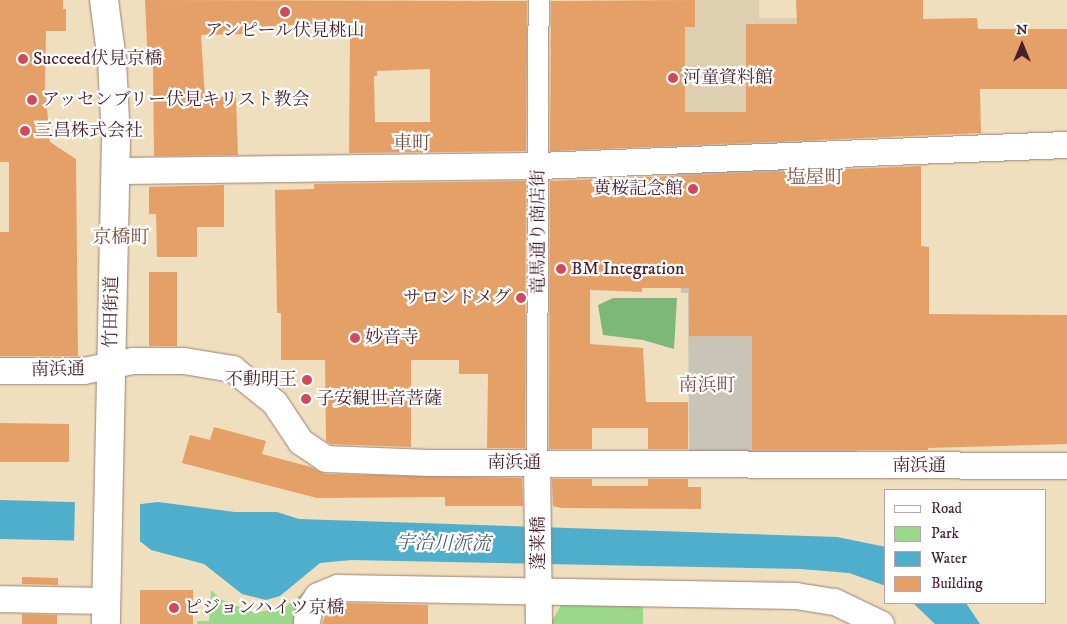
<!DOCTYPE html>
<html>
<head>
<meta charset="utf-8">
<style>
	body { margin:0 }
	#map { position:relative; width:1067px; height:624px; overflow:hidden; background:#f0dfbe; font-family:"IM FELL DW Pica","Noto Serif JP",serif }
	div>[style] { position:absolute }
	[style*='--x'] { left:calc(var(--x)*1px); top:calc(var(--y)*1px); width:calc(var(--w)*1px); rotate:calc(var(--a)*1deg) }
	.built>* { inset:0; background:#decfb1 }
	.industrial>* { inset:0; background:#c8c4b8 }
	.green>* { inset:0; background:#9cd88c }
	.forest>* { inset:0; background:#7db878 }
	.water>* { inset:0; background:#4eaecc }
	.pier>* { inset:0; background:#f0dfbe }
	.building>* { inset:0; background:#e5a068 }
	.roads { filter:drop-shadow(0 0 1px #9d7f74) drop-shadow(0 0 1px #9d7f74) }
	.pedestrian>* { height:20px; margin:-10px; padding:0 10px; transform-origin:10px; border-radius:10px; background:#fff }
	.minor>* { height:26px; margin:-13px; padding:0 13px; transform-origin:13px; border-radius:13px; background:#fff }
	.secondary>* { height:28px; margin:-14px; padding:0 14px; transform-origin:14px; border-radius:14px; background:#fff }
	.dots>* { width:14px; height:14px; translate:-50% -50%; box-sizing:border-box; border:2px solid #fff; border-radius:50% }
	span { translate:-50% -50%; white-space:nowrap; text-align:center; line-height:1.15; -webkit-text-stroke:4.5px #fff; paint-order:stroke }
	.poi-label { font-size:18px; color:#4a1f2b }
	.left { translate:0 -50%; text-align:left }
	.right { translate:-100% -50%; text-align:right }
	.street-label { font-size:18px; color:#4a1f2b }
	.neighbourhood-label { font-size:19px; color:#804c40 }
	.water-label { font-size:19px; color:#4c5f73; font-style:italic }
	.legend { position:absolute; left:884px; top:489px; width:162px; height:115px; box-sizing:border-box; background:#fff; border:1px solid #b7a5aa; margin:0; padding:6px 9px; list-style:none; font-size:15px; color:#4a1f2b }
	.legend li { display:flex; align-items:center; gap:10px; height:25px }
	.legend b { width:25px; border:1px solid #b7a5aa }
	.north { position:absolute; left:997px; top:20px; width:50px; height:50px; -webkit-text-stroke:4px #fff; paint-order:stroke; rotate:0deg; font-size:14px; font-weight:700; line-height:20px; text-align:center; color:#4a1f2b }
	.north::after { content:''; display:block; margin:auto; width:18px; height:22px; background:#4a1f2b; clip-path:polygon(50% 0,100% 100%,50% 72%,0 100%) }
</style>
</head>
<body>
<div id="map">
	<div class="built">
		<div style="clip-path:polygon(653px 0,759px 0,759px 18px,818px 18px,818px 148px,653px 148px)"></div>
	</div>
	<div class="industrial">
		<div style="clip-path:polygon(826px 166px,827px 296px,856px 295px,857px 454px,689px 455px,688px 293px,681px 293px,681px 259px,675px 259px,675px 167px)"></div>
	</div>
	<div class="green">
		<div style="clip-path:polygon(211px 590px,222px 600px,255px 613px,287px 606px,306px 590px,305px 624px,197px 624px,197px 621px,209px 621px)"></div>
		<div style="clip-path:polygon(563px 602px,643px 603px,643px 624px,550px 624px)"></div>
	</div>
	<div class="forest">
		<div style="clip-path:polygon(613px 298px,677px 298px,674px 349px,643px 340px,603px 335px,598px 305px)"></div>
	</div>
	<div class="water">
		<div style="clip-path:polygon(0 500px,141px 504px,158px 502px,235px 512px,277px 512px,299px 519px,837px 537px,886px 547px,886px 586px,849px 573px,801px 569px,351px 560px,320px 563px,280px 596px,266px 600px,242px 594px,204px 564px,151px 550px,141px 542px,0 539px)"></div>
		<div style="clip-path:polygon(913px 603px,966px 603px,980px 624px,935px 624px)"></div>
	</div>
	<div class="pier">
		<div style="clip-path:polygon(75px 499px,140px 501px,140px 544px,74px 543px)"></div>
	</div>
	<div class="building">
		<div style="clip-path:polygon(0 0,63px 0,63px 9px,66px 9px,66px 31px,46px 31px,45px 87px,50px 142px,76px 159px,78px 356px,0 356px,0 232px,9px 232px,9px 162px,0 162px)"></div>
		<div style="clip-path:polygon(evenodd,145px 0,527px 1px,526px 151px,349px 153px,350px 36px,330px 37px,329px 24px,247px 27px,247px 34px,201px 35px,205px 97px,236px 97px,238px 155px,154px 156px,153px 67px,148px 67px,145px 0,430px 69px,430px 122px,375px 122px,374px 76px,377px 76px,377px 71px,430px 69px)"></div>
		<div style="clip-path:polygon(695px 0,695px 27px,685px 27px,685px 112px,746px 112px,746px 24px,797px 24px,796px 0,923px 0,923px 19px,977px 18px,978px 29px,1067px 29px,1067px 89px,980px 89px,981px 133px,550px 151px,551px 1px)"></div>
		<div style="clip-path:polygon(921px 166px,921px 246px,929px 247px,929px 314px,1067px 315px,1067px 444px,928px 448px,928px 450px,752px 450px,752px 336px,689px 336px,689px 288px,642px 288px,642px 292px,590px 290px,590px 344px,643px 348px,646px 402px,688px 402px,688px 449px,648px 449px,648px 428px,592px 428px,592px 449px,549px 449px,550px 181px)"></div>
		<div style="clip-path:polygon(526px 181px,525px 448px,487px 448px,488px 374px,459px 374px,459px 360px,411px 360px,411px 447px,331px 444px,326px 441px,325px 360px,281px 360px,281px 313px,277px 313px,275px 190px,314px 189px,314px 184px)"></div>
		<div style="clip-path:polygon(224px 185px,224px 227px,197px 227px,197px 257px,157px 257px,156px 214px,149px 214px,149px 187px)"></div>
		<div style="clip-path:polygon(149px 272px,177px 272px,177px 346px,149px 346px)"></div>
		<div style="clip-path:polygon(0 423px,69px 424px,69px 462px,0 462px)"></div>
		<div style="clip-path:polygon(214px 427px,266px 441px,262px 454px,311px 467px,325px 474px,522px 478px,523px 506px,445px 506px,445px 497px,317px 498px,182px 463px,190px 435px,210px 440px)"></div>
		<div style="clip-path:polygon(552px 479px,592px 479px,592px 486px,648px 486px,648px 479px,688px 479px,688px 487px,701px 487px,701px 509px,561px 508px,553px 506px)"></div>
		<div style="clip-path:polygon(22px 577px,58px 578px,58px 585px,22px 584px)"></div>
		<div style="clip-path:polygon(140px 590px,193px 590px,193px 624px,140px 624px)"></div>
		<div style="clip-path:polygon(341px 603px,428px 605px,428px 624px,322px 624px,328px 608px)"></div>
		<div style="clip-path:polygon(22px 614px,57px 615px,57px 624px,22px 624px)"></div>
	</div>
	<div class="roads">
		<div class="pedestrian">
			<div style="--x:537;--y:463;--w:463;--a:-89.8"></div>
		</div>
		<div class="minor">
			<div style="--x:115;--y:171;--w:424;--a:-0.7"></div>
			<div style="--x:539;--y:166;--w:528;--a:-2.28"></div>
			<div style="--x:0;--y:371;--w:84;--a:0"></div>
			<div style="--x:84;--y:371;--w:50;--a:-11.5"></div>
			<div style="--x:133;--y:361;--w:51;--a:0"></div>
			<div style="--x:184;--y:361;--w:50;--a:9.3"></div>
			<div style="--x:233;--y:369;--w:54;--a:39"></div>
			<div style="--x:275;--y:403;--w:47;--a:56.3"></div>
			<div style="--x:301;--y:442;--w:30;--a:34"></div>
			<div style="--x:326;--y:459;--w:103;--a:2.2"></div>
			<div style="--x:429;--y:463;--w:638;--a:0.27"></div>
			<div style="--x:537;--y:463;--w:161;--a:89.3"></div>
			<div style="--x:0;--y:599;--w:106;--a:1.1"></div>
			<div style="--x:307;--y:621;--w:13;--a:-77"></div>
			<div style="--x:310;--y:608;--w:14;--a:-56"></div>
			<div style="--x:318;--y:596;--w:22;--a:-22"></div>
			<div style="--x:338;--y:588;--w:458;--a:1"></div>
			<div style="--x:796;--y:596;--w:39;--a:9"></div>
			<div style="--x:835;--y:602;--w:51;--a:25.6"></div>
		</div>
		<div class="secondary">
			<div style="--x:104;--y:0;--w:62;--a:82.5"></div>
			<div style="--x:112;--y:61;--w:78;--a:87.1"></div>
			<div style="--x:116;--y:139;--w:485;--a:91.2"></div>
		</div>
	</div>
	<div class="dots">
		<div style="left:285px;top:12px;background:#d1495b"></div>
		<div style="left:23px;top:59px;background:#d1495b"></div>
		<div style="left:673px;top:78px;background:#d1495b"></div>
		<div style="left:32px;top:100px;background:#d1495b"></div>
		<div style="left:25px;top:131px;background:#d1495b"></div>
		<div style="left:693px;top:189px;background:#d1495b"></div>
		<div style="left:561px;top:269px;background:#d1495b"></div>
		<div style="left:521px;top:298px;background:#d1495b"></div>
		<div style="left:355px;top:338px;background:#d1495b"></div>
		<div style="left:307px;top:380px;background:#d1495b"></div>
		<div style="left:306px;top:399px;background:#d1495b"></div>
		<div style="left:174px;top:608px;background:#d1495b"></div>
	</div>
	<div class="poi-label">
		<span style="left:285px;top:31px">アンピール伏見桃山</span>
		<span class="left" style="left:33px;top:59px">Succeed伏見京橋</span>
		<span class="left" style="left:683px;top:78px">河童資料館</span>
		<span class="left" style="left:42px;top:100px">アッセンブリー伏見キリスト教会</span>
		<span class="left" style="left:35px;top:131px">三昌株式会社</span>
		<span class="right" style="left:683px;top:189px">黄桜記念館</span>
		<span class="left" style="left:571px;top:269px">BM Integration</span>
		<span class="right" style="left:511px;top:298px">サロンドメグ</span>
		<span class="left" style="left:365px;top:338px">妙音寺</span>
		<span class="right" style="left:297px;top:380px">不動明王</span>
		<span class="left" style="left:316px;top:399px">子安観世音菩薩</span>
		<span class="left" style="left:184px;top:608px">ピジョンハイツ京橋</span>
	</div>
	<div class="street-label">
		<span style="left:539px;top:232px;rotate:-90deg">竜馬通り商店街</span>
		<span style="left:112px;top:312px;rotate:-89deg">竹田街道</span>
		<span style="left:58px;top:370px;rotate:-1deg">南浜通</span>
		<span style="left:514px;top:463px">南浜通</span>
		<span style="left:919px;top:466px">南浜通</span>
		<span style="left:539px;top:543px;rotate:-90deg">蓬莱橋</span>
	</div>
	<div class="neighbourhood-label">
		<span style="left:412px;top:144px">車町</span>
		<span style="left:815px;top:178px">塩屋町</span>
		<span style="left:121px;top:238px">京橋町</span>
		<span style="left:707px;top:386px">南浜町</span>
	</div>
	<div class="water-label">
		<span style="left:443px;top:544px;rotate:1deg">宇治川派流</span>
	</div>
	<ul class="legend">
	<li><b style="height:6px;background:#fff"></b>Road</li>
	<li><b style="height:14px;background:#9cd88c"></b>Park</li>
	<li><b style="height:14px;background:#4eaecc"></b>Water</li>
	<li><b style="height:14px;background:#e5a068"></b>Building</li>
	</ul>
	<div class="north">N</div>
</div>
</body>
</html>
